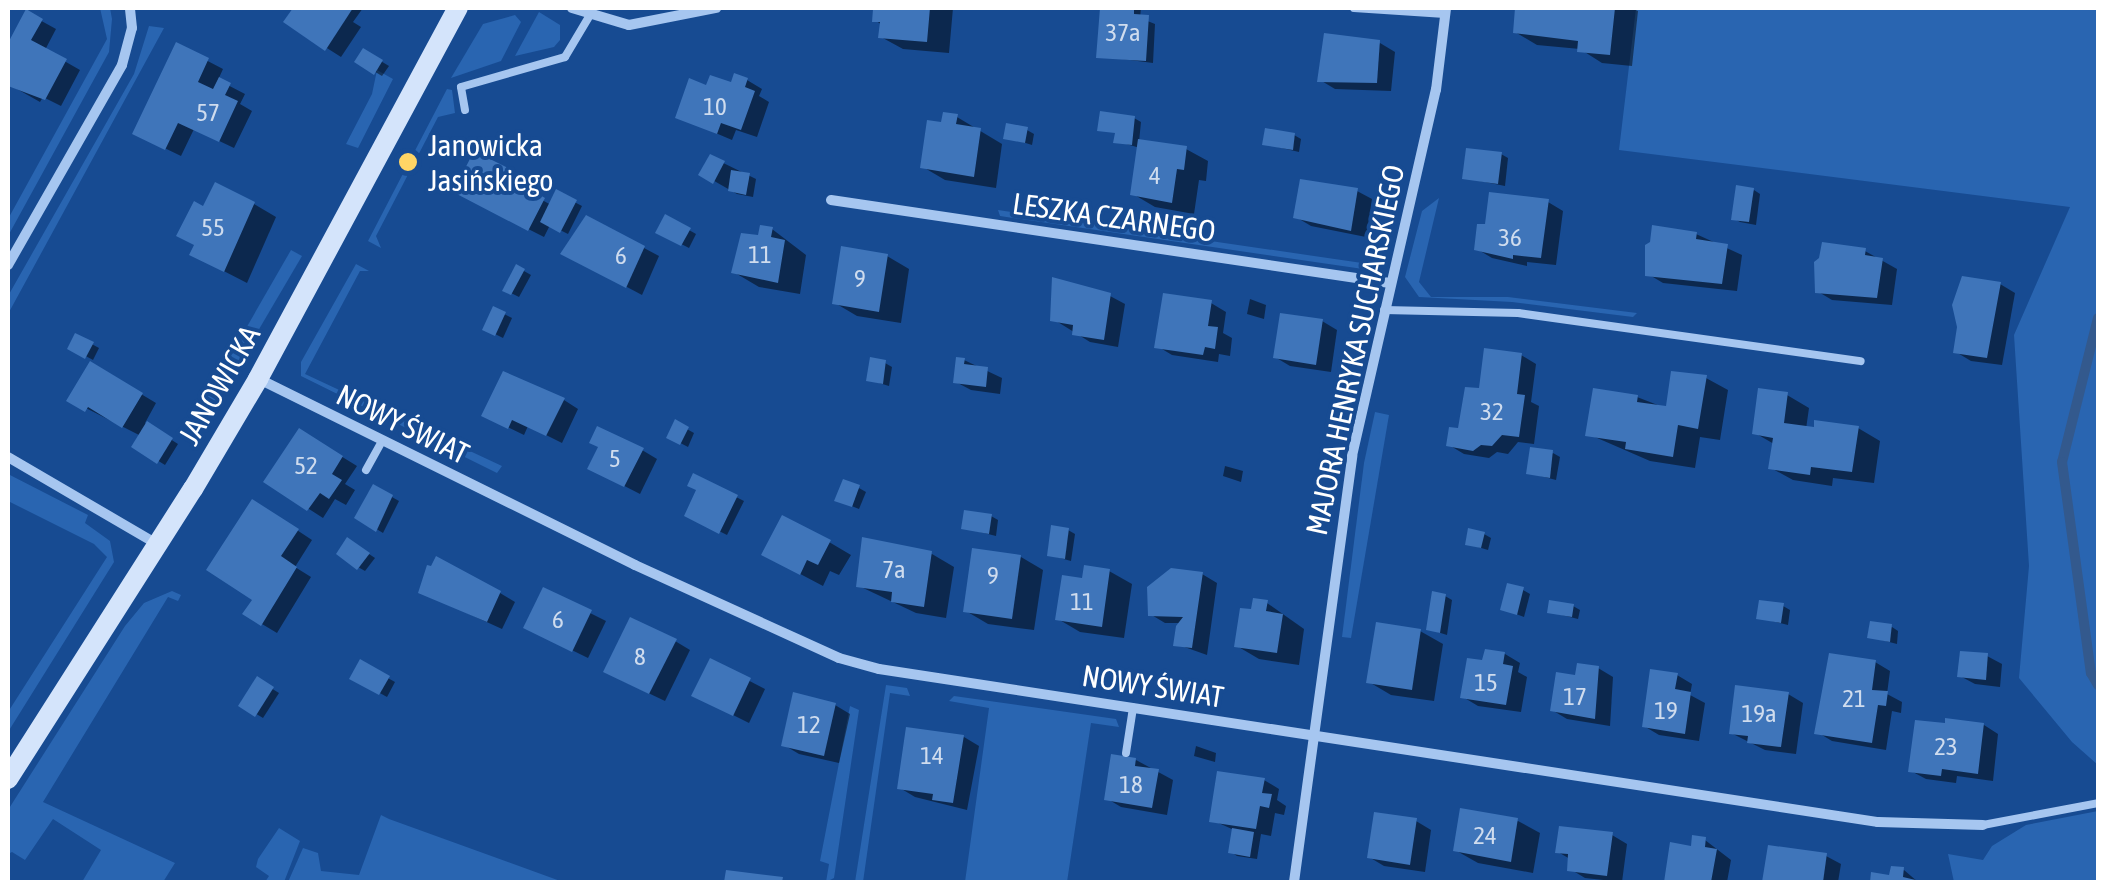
<!DOCTYPE html>
<html>
<head>
<meta charset="utf-8">
<style>
	body { margin:0 }
	#map { position:relative; width:2106px; height:890px; overflow:hidden; background:#174b92; font-family:"Asap Condensed",sans-serif }
	div>[style] { position:absolute }
	[style*='--x'] { left:calc(var(--x)*1px); top:calc(var(--y)*1px); width:calc(var(--w)*1px); rotate:calc(var(--a)*1deg) }
	.green>* { inset:0; background:#2965b1 }
	.shadow>* { inset:0; background:#0007 }
	.stream>* { height:10px; margin:-5px; padding:0 5px; transform-origin:5px; border-radius:5px; background:#33598d }
	.building>* { inset:0; background:#3f75ba }
	.lane>* { height:8px; margin:-4px; padding:0 4px; transform-origin:4px; border-radius:4px; background:#a6c6f0 }
	.street>* { height:10px; margin:-5px; padding:0 5px; transform-origin:5px; border-radius:5px; background:#a6c6f0 }
	.secondary>* { height:20px; margin:-10px; padding:0 10px; transform-origin:10px; border-radius:10px; background:#d4e4fb }
	.dots>* { width:28px; height:28px; translate:-50% -50%; box-sizing:border-box; border:5px solid #174b92; border-radius:50% }
	span { translate:-50% -50%; white-space:nowrap; text-align:center; line-height:1.15; -webkit-text-stroke:8px #174b92; paint-order:stroke }
	.number-label { font-size:25px; color:#cfdcee }
	.number-label span { -webkit-text-stroke-width:0 }
	.poi-label { font-size:30px; color:#fff }
	.left { translate:0 -50%; text-align:left }
	.street-label { font-size:30px; color:#fff }
	.frame { position:absolute; inset:0; border:10px solid #fff; pointer-events:none }
</style>
</head>
<body>
<div id="map">
	<div class="green">
		<div style="clip-path:polygon(100px 8px,110px 8px,112px 19px,109px 52px,8px 236px,8px 219px,107px 39px)"></div>
		<div style="clip-path:polygon(1636px 8px,2098px 8px,2098px 765px,2072px 742px,2019px 678px,2029px 566px,2014px 335px,2070px 207px,1619px 150px)"></div>
		<div style="clip-path:polygon(539px 12px,560px 25px,560px 40px,554px 47px,515px 56px)"></div>
		<div style="clip-path:polygon(515px 15px,521px 22px,501px 61px,451px 78px,483px 24px)"></div>
		<div style="clip-path:polygon(149px 26px,164px 28px,8px 314px,8px 296px,134px 74px)"></div>
		<div style="clip-path:polygon(377px 70px,393px 79px,358px 148px,346px 144px,372px 94px)"></div>
		<div style="clip-path:polygon(447px 89px,452px 90px,455px 113px,438px 117px,376px 236px,381px 248px,368px 241px)"></div>
		<div style="clip-path:polygon(1392px 194px,1398px 201px,1383px 259px,1363px 269px,1000px 216px,998px 210px,1369px 264px,1378px 255px)"></div>
		<div style="clip-path:polygon(1439px 198px,1419px 282px,1431px 297px,1508px 297px,1637px 313px,1633px 317px,1512px 302px,1419px 297px,1405px 277px,1422px 211px)"></div>
		<div style="clip-path:polygon(291px 250px,302px 256px,204px 423px,195px 417px)"></div>
		<div style="clip-path:polygon(356px 264px,369px 271px,360px 271px,305px 374px,502px 466px,497px 473px,301px 376px,301px 362px)"></div>
		<div style="clip-path:polygon(1375px 412px,1389px 415px,1351px 638px,1342px 637px,1364px 463px)"></div>
		<div style="clip-path:polygon(8px 474px,88px 515px,85px 523px,110px 541px,114px 562px,8px 732px,8px 712px,107px 557px,94px 544px,8px 501px)"></div>
		<div style="clip-path:polygon(172px 591px,181px 595px,178px 601px,168px 597px,43px 802px,175px 863px,163px 882px,82px 882px,101px 850px,53px 819px,25px 860px,12px 852px,8px 854px,8px 810px,125px 626px,144px 603px)"></div>
		<div style="clip-path:polygon(886px 685px,907px 688px,910px 696px,890px 693px,863px 882px,855px 882px)"></div>
		<div style="clip-path:polygon(954px 696px,1116px 719px,1119px 727px,1091px 723px,1067px 882px,965px 882px,989px 708px,949px 701px)"></div>
		<div style="clip-path:polygon(850px 706px,859px 710px,834px 878px,826px 882px,829px 864px,820px 861px)"></div>
		<div style="clip-path:polygon(2098px 811px,2098px 882px,1954px 882px,1948px 854px,1983px 860px,1992px 846px,2026px 825px)"></div>
		<div style="clip-path:polygon(381px 815px,389px 819px,563px 882px,288px 882px,303px 848px,318px 853px,321px 871px,359px 875px)"></div>
		<div style="clip-path:polygon(279px 828px,300px 841px,284px 882px,265px 882px,269px 876px,256px 867px,258px 859px)"></div>
	</div>
	<div class="shadow">
		<div style="clip-path:polygon(296px 8px,363px 8px,353px 22px,361px 27px,341px 57px,286px 22px)"></div>
		<div style="clip-path:polygon(884px 8px,953px 8px,949px 53px,903px 49px,881px 37px,882px 25px,875px 20px)"></div>
		<div style="clip-path:polygon(1102px 8px,1141px 8px,1140px 18px,1155px 24px,1153px 63px,1099px 56px)"></div>
		<div style="clip-path:polygon(1518px 8px,1631px 8px,1638px 11px,1632px 66px,1602px 63px,1580px 49px,1537px 45px,1515px 32px)"></div>
		<div style="clip-path:polygon(27px 13px,56px 29px,45px 50px,80px 70px,61px 106px,43px 97px,40px 102px,10px 85px,8px 48px)"></div>
		<div style="clip-path:polygon(1380px 43px,1395px 52px,1391px 91px,1335px 89px,1320px 80px)"></div>
		<div style="clip-path:polygon(177px 45px,223px 69px,218px 80px,245px 94px,240px 104px,252px 111px,234px 148px,194px 129px,181px 156px,150px 141px)"></div>
		<div style="clip-path:polygon(364px 51px,389px 66px,382px 76px,357px 61px)"></div>
		<div style="clip-path:polygon(747px 80px,762px 89px,759px 96px,769px 102px,757px 137px,736px 130px,732px 140px,678px 117px,708px 88px)"></div>
		<div style="clip-path:polygon(957px 117px,1002px 144px,996px 188px,945px 180px,923px 167px)"></div>
		<div style="clip-path:polygon(1134px 118px,1141px 122px,1139px 142px,1186px 149px,1208px 161px,1206px 181px,1199px 180px,1194px 214px,1155px 207px,1133px 194px,1140px 148px,1116px 141px,1127px 132px,1100px 130px)"></div>
		<div style="clip-path:polygon(1027px 130px,1034px 134px,1032px 145px,1006px 137px)"></div>
		<div style="clip-path:polygon(1294px 135px,1301px 139px,1299px 152px,1265px 144px)"></div>
		<div style="clip-path:polygon(1501px 154px,1508px 158px,1505px 186px,1465px 178px)"></div>
		<div style="clip-path:polygon(711px 157px,756px 179px,753px 197px,737px 194px,702px 174px)"></div>
		<div style="clip-path:polygon(509px 171px,525px 181px,528px 192px,551px 205px,557px 193px,582px 206px,568px 234px,550px 225px,544px 237px,471px 200px)"></div>
		<div style="clip-path:polygon(1754px 190px,1760px 194px,1756px 225px,1740px 222px,1733px 218px)"></div>
		<div style="clip-path:polygon(1357px 191px,1372px 199px,1366px 237px,1311px 226px,1296px 217px)"></div>
		<div style="clip-path:polygon(1548px 202px,1563px 211px,1556px 265px,1527px 262px,1527px 266px,1492px 258px,1477px 249px)"></div>
		<div style="clip-path:polygon(254px 204px,276px 217px,247px 283px,214px 266px,204px 209px)"></div>
		<div style="clip-path:polygon(666px 217px,696px 234px,689px 248px,658px 232px)"></div>
		<div style="clip-path:polygon(772px 229px,806px 255px,800px 294px,759px 287px,737px 274px,743px 236px,760px 238px)"></div>
		<div style="clip-path:polygon(1696px 234px,1742px 255px,1737px 291px,1663px 283px,1648px 274px)"></div>
		<div style="clip-path:polygon(644px 248px,659px 256px,642px 295px,578px 261px)"></div>
		<div style="clip-path:polygon(1865px 251px,1897px 269px,1892px 305px,1832px 300px,1817px 291px,1822px 260px)"></div>
		<div style="clip-path:polygon(887px 256px,909px 269px,901px 323px,857px 316px,835px 303px)"></div>
		<div style="clip-path:polygon(517px 267px,531px 275px,519px 297px,505px 290px)"></div>
		<div style="clip-path:polygon(2000px 284px,2015px 293px,2002px 365px,1971px 361px,1956px 352px)"></div>
		<div style="clip-path:polygon(1110px 296px,1125px 304px,1118px 347px,1090px 342px,1053px 319px)"></div>
		<div style="clip-path:polygon(1250px 299px,1266px 305px,1264px 319px,1247px 314px)"></div>
		<div style="clip-path:polygon(1211px 303px,1226px 312px,1223px 333px,1232px 338px,1230px 356px,1219px 354px,1218px 362px,1172px 355px,1157px 346px)"></div>
		<div style="clip-path:polygon(494px 309px,512px 318px,503px 338px,485px 329px)"></div>
		<div style="clip-path:polygon(1322px 321px,1337px 330px,1331px 372px,1290px 366px,1275px 357px)"></div>
		<div style="clip-path:polygon(77px 336px,99px 348px,93px 360px,71px 348px)"></div>
		<div style="clip-path:polygon(1521px 355px,1536px 364px,1531px 402px,1539px 406px,1534px 444px,1518px 442px,1508px 454px,1497px 452px,1489px 458px,1464px 454px,1449px 445px,1481px 391px)"></div>
		<div style="clip-path:polygon(964px 360px,1002px 378px,1000px 394px,971px 390px,956px 382px)"></div>
		<div style="clip-path:polygon(885px 363px,892px 367px,889px 386px,869px 380px)"></div>
		<div style="clip-path:polygon(91px 364px,156px 403px,145px 423px,178px 444px,165px 465px,134px 446px,141px 436px,70px 400px)"></div>
		<div style="clip-path:polygon(1706px 378px,1728px 390px,1720px 440px,1700px 437px,1695px 468px,1650px 461px,1588px 434px,1637px 397px,1668px 409px)"></div>
		<div style="clip-path:polygon(1787px 395px,1809px 408px,1806px 429px,1858px 428px,1880px 441px,1874px 483px,1833px 478px,1832px 486px,1793px 480px,1771px 468px,1774px 444px,1755px 433px)"></div>
		<div style="clip-path:polygon(564px 400px,578px 409px,562px 443px,528px 426px,524px 435px,499px 423px)"></div>
		<div style="clip-path:polygon(676px 423px,694px 433px,688px 447px,669px 437px)"></div>
		<div style="clip-path:polygon(300px 431px,357px 466px,345px 484px,355px 490px,346px 505px,335px 499px,323px 518px,267px 482px)"></div>
		<div style="clip-path:polygon(642px 450px,657px 459px,640px 494px,605px 476px)"></div>
		<div style="clip-path:polygon(1553px 453px,1560px 457px,1556px 480px,1529px 473px)"></div>
		<div style="clip-path:polygon(1225px 466px,1243px 471px,1241px 482px,1223px 476px)"></div>
		<div style="clip-path:polygon(694px 476px,744px 501px,727px 535px,687px 515px,699px 490px)"></div>
		<div style="clip-path:polygon(374px 487px,399px 501px,383px 533px,357px 517px)"></div>
		<div style="clip-path:polygon(859px 488px,866px 492px,859px 509px,844px 503px)"></div>
		<div style="clip-path:polygon(268px 511px,312px 540px,295px 567px,311px 577px,277px 633px,262px 624px,255px 599px)"></div>
		<div style="clip-path:polygon(991px 516px,998px 520px,996px 536px,964px 528px)"></div>
		<div style="clip-path:polygon(1068px 530px,1075px 534px,1071px 561px,1049px 555px)"></div>
		<div style="clip-path:polygon(1484px 534px,1491px 538px,1488px 550px,1468px 544px)"></div>
		<div style="clip-path:polygon(348px 540px,375px 558px,365px 571px,358px 567px)"></div>
		<div style="clip-path:polygon(829px 542px,851px 555px,839px 575px,830px 571px,823px 586px,787px 567px)"></div>
		<div style="clip-path:polygon(932px 554px,954px 567px,946px 618px,916px 613px,859px 586px)"></div>
		<div style="clip-path:polygon(1021px 557px,1043px 570px,1034px 630px,988px 624px,966px 611px)"></div>
		<div style="clip-path:polygon(1109px 571px,1132px 584px,1124px 638px,1080px 632px,1058px 619px,1084px 581px)"></div>
		<div style="clip-path:polygon(1202px 574px,1217px 583px,1207px 655px,1176px 644px,1179px 623px,1165px 623px,1150px 614px)"></div>
		<div style="clip-path:polygon(544px 590px,606px 621px,588px 658px,541px 635px)"></div>
		<div style="clip-path:polygon(1523px 590px,1530px 594px,1524px 617px,1503px 609px)"></div>
		<div style="clip-path:polygon(421px 592px,500px 593px,515px 602px,502px 629px)"></div>
		<div style="clip-path:polygon(1445px 596px,1452px 600px,1447px 635px,1428px 629px)"></div>
		<div style="clip-path:polygon(1267px 603px,1304px 629px,1299px 665px,1259px 659px,1237px 646px,1253px 612px)"></div>
		<div style="clip-path:polygon(1573px 606px,1580px 610px,1578px 619px,1550px 612px)"></div>
		<div style="clip-path:polygon(1783px 606px,1790px 610px,1788px 625px,1759px 618px)"></div>
		<div style="clip-path:polygon(1892px 627px,1898px 631px,1897px 644px,1870px 637px)"></div>
		<div style="clip-path:polygon(1420px 631px,1443px 644px,1434px 701px,1391px 695px,1369px 682px)"></div>
		<div style="clip-path:polygon(675px 641px,690px 650px,665px 701px,621px 680px)"></div>
		<div style="clip-path:polygon(1505px 654px,1520px 663px,1518px 672px,1527px 677px,1521px 712px,1478px 706px,1463px 697px,1484px 663px)"></div>
		<div style="clip-path:polygon(1987px 656px,2002px 664px,2000px 687px,1975px 684px,1960px 676px)"></div>
		<div style="clip-path:polygon(711px 661px,765px 689px,749px 723px,709px 703px)"></div>
		<div style="clip-path:polygon(1875px 662px,1890px 671px,1887px 694px,1902px 702px,1901px 713px,1892px 711px,1886px 750px,1832px 741px,1817px 732px)"></div>
		<div style="clip-path:polygon(361px 663px,395px 682px,387px 697px,353px 678px)"></div>
		<div style="clip-path:polygon(1598px 668px,1613px 677px,1610px 726px,1567px 719px,1552px 710px,1577px 678px)"></div>
		<div style="clip-path:polygon(1677px 675px,1692px 684px,1690px 695px,1705px 703px,1699px 741px,1659px 735px,1644px 726px)"></div>
		<div style="clip-path:polygon(258px 680px,279px 693px,263px 718px,242px 705px)"></div>
		<div style="clip-path:polygon(1788px 694px,1803px 703px,1796px 754px,1765px 750px,1731px 733px)"></div>
		<div style="clip-path:polygon(835px 705px,850px 714px,839px 763px,799px 754px,784px 745px)"></div>
		<div style="clip-path:polygon(1984px 725px,1998px 734px,1993px 781px,1957px 776px,1956px 783px,1926px 779px,1911px 771px)"></div>
		<div style="clip-path:polygon(964px 737px,979px 746px,967px 810px,915px 797px,900px 788px)"></div>
		<div style="clip-path:polygon(1196px 746px,1216px 753px,1215px 762px,1194px 756px)"></div>
		<div style="clip-path:polygon(1136px 760px,1173px 780px,1167px 815px,1121px 807px,1106px 798px)"></div>
		<div style="clip-path:polygon(1264px 780px,1279px 789px,1277px 800px,1286px 806px,1284px 815px,1275px 813px,1271px 836px,1261px 834px,1257px 859px,1237px 856px,1231px 852px,1234px 830px,1212px 820px)"></div>
		<div style="clip-path:polygon(1416px 821px,1431px 830px,1425px 872px,1384px 866px,1369px 857px)"></div>
		<div style="clip-path:polygon(1518px 821px,1540px 833px,1533px 873px,1478px 863px,1455px 850px)"></div>
		<div style="clip-path:polygon(1612px 835px,1627px 844px,1622px 882px,1585px 878px,1570px 869px,1570px 859px,1558px 852px)"></div>
		<div style="clip-path:polygon(1705px 840px,1731px 860px,1727px 882px,1666px 882px,1673px 845px,1693px 848px)"></div>
		<div style="clip-path:polygon(1770px 848px,1826px 856px,1841px 864px,1838px 882px,1765px 882px)"></div>
		<div style="clip-path:polygon(1904px 870px,1918px 882px,1872px 882px,1873px 875px,1891px 878px)"></div>
	</div>
	<div class="stream">
		<div style="--x:2098;--y:318;--w:148;--a:104"></div>
		<div style="--x:2062;--y:462;--w:213;--a:82.2"></div>
		<div style="--x:2091;--y:673;--w:14;--a:60"></div>
	</div>
	<div class="building">
		<div style="clip-path:polygon(293px 8px,353px 8px,325px 51px,283px 22px)"></div>
		<div style="clip-path:polygon(881px 8px,930px 8px,927px 42px,878px 38px,880px 22px,872px 22px,873px 9px)"></div>
		<div style="clip-path:polygon(1100px 8px,1134px 8px,1134px 14px,1149px 15px,1146px 61px,1096px 58px)"></div>
		<div style="clip-path:polygon(1515px 8px,1615px 8px,1610px 55px,1577px 52px,1578px 41px,1513px 33px)"></div>
		<div style="clip-path:polygon(26px 9px,43px 19px,31px 40px,67px 59px,45px 100px,8px 86px,8px 43px)"></div>
		<div style="clip-path:polygon(1324px 33px,1380px 40px,1377px 83px,1317px 82px)"></div>
		<div style="clip-path:polygon(176px 42px,209px 58px,198px 82px,213px 89px,219px 77px,231px 83px,225px 95px,238px 101px,219px 142px,178px 123px,165px 150px,132px 134px)"></div>
		<div style="clip-path:polygon(363px 48px,383px 60px,374px 75px,354px 62px)"></div>
		<div style="clip-path:polygon(734px 73px,748px 78px,745px 87px,755px 91px,741px 130px,721px 123px,717px 134px,675px 118px,689px 78px,706px 85px,710px 75px,731px 82px)"></div>
		<div style="clip-path:polygon(1100px 111px,1135px 116px,1132px 145px,1113px 143px,1115px 133px,1097px 131px)"></div>
		<div style="clip-path:polygon(943px 112px,958px 114px,956px 124px,981px 128px,974px 177px,920px 168px,927px 120px,941px 122px)"></div>
		<div style="clip-path:polygon(1006px 123px,1028px 127px,1025px 143px,1003px 139px)"></div>
		<div style="clip-path:polygon(1265px 128px,1295px 133px,1293px 150px,1262px 145px)"></div>
		<div style="clip-path:polygon(1138px 139px,1187px 146px,1184px 170px,1177px 169px,1172px 203px,1130px 195px)"></div>
		<div style="clip-path:polygon(1466px 148px,1502px 152px,1498px 184px,1462px 179px)"></div>
		<div style="clip-path:polygon(474px 151px,510px 169px,514px 180px,545px 198px,528px 231px,453px 192px)"></div>
		<div style="clip-path:polygon(710px 154px,725px 161px,713px 184px,698px 175px)"></div>
		<div style="clip-path:polygon(731px 170px,750px 173px,746px 195px,728px 191px)"></div>
		<div style="clip-path:polygon(1300px 179px,1358px 188px,1351px 231px,1293px 218px)"></div>
		<div style="clip-path:polygon(215px 182px,255px 202px,224px 272px,189px 255px,194px 245px,176px 236px,194px 201px,203px 206px)"></div>
		<div style="clip-path:polygon(1736px 185px,1754px 188px,1749px 222px,1731px 220px)"></div>
		<div style="clip-path:polygon(556px 189px,577px 200px,560px 233px,540px 222px)"></div>
		<div style="clip-path:polygon(1489px 192px,1549px 199px,1541px 258px,1513px 255px,1513px 259px,1474px 250px,1477px 224px,1485px 224px)"></div>
		<div style="clip-path:polygon(665px 214px,691px 228px,681px 246px,655px 233px)"></div>
		<div style="clip-path:polygon(586px 215px,645px 246px,626px 288px,560px 254px)"></div>
		<div style="clip-path:polygon(760px 225px,773px 227px,771px 237px,785px 240px,778px 283px,731px 273px,741px 233px,758px 235px)"></div>
		<div style="clip-path:polygon(1652px 225px,1697px 232px,1696px 239px,1728px 244px,1722px 284px,1645px 276px,1645px 245px,1650px 242px)"></div>
		<div style="clip-path:polygon(1822px 242px,1866px 248px,1865px 255px,1883px 258px,1877px 298px,1815px 293px,1814px 262px,1819px 258px)"></div>
		<div style="clip-path:polygon(841px 246px,888px 254px,879px 312px,832px 304px)"></div>
		<div style="clip-path:polygon(516px 264px,525px 269px,511px 295px,502px 291px)"></div>
		<div style="clip-path:polygon(1962px 276px,2001px 282px,1987px 358px,1953px 353px,1957px 327px,1952px 305px)"></div>
		<div style="clip-path:polygon(1052px 277px,1111px 293px,1104px 340px,1072px 335px,1073px 325px,1050px 321px)"></div>
		<div style="clip-path:polygon(1163px 293px,1212px 300px,1208px 326px,1218px 327px,1215px 349px,1205px 347px,1203px 355px,1154px 348px)"></div>
		<div style="clip-path:polygon(493px 306px,506px 312px,495px 336px,482px 330px)"></div>
		<div style="clip-path:polygon(1280px 313px,1323px 319px,1316px 365px,1273px 358px)"></div>
		<div style="clip-path:polygon(75px 333px,94px 342px,85px 359px,67px 349px)"></div>
		<div style="clip-path:polygon(1484px 348px,1522px 353px,1517px 394px,1525px 395px,1519px 437px,1502px 435px,1492px 446px,1481px 445px,1473px 451px,1446px 446px,1449px 427px,1458px 428px,1465px 387px,1479px 388px)"></div>
		<div style="clip-path:polygon(870px 357px,886px 360px,883px 384px,866px 381px)"></div>
		<div style="clip-path:polygon(956px 357px,965px 358px,964px 364px,988px 367px,986px 387px,953px 383px)"></div>
		<div style="clip-path:polygon(90px 361px,143px 393px,122px 428px,88px 407px,85px 412px,66px 401px)"></div>
		<div style="clip-path:polygon(503px 371px,565px 398px,546px 436px,512px 420px,508px 429px,481px 416px)"></div>
		<div style="clip-path:polygon(1671px 371px,1707px 375px,1698px 429px,1678px 425px,1673px 457px,1625px 449px,1626px 442px,1585px 436px,1593px 388px,1638px 395px,1637px 402px,1666px 406px)"></div>
		<div style="clip-path:polygon(1758px 388px,1788px 392px,1784px 423px,1814px 427px,1814px 420px,1859px 426px,1852px 472px,1811px 467px,1810px 475px,1768px 469px,1773px 438px,1752px 434px)"></div>
		<div style="clip-path:polygon(675px 419px,689px 427px,680px 445px,666px 438px)"></div>
		<div style="clip-path:polygon(147px 421px,173px 438px,157px 464px,131px 447px)"></div>
		<div style="clip-path:polygon(597px 426px,644px 448px,624px 487px,587px 469px,598px 447px,589px 443px)"></div>
		<div style="clip-path:polygon(299px 428px,343px 456px,332px 474px,342px 480px,329px 499px,320px 493px,307px 511px,263px 482px)"></div>
		<div style="clip-path:polygon(1530px 447px,1553px 450px,1550px 478px,1526px 474px)"></div>
		<div style="clip-path:polygon(693px 473px,738px 495px,719px 534px,684px 516px,696px 490px,687px 486px)"></div>
		<div style="clip-path:polygon(843px 479px,860px 485px,852px 507px,834px 501px)"></div>
		<div style="clip-path:polygon(373px 484px,393px 495px,376px 532px,354px 518px)"></div>
		<div style="clip-path:polygon(252px 499px,299px 529px,281px 556px,297px 567px,261px 626px,242px 614px,252px 600px,206px 570px)"></div>
		<div style="clip-path:polygon(964px 510px,992px 514px,989px 534px,961px 529px)"></div>
		<div style="clip-path:polygon(782px 515px,831px 540px,818px 565px,807px 560px,800px 575px,761px 555px)"></div>
		<div style="clip-path:polygon(1051px 525px,1069px 528px,1065px 559px,1047px 556px)"></div>
		<div style="clip-path:polygon(1468px 528px,1485px 532px,1481px 548px,1465px 545px)"></div>
		<div style="clip-path:polygon(347px 537px,370px 553px,357px 570px,336px 554px)"></div>
		<div style="clip-path:polygon(862px 537px,932px 551px,924px 607px,891px 602px,892px 592px,856px 587px)"></div>
		<div style="clip-path:polygon(972px 548px,1021px 555px,1012px 619px,963px 612px)"></div>
		<div style="clip-path:polygon(436px 556px,501px 591px,487px 622px,418px 593px,427px 565px,431px 566px)"></div>
		<div style="clip-path:polygon(1084px 565px,1110px 569px,1102px 627px,1055px 620px,1062px 575px,1082px 578px)"></div>
		<div style="clip-path:polygon(1171px 568px,1203px 572px,1192px 648px,1173px 646px,1176px 626px,1183px 617px,1148px 616px,1147px 587px)"></div>
		<div style="clip-path:polygon(1507px 583px,1524px 587px,1517px 615px,1500px 610px)"></div>
		<div style="clip-path:polygon(543px 587px,592px 610px,572px 652px,523px 628px)"></div>
		<div style="clip-path:polygon(1432px 591px,1446px 594px,1440px 633px,1426px 630px)"></div>
		<div style="clip-path:polygon(1253px 598px,1268px 600px,1266px 611px,1283px 614px,1277px 653px,1234px 647px,1240px 608px,1251px 609px)"></div>
		<div style="clip-path:polygon(1549px 600px,1574px 604px,1572px 617px,1547px 613px)"></div>
		<div style="clip-path:polygon(1759px 600px,1784px 603px,1781px 623px,1756px 619px)"></div>
		<div style="clip-path:polygon(630px 617px,677px 639px,649px 694px,603px 672px)"></div>
		<div style="clip-path:polygon(1870px 621px,1892px 624px,1890px 642px,1867px 638px)"></div>
		<div style="clip-path:polygon(1376px 622px,1421px 629px,1412px 690px,1366px 683px)"></div>
		<div style="clip-path:polygon(1485px 649px,1505px 652px,1503px 664px,1513px 666px,1506px 705px,1460px 698px,1467px 658px,1482px 660px)"></div>
		<div style="clip-path:polygon(1960px 651px,1988px 653px,1986px 680px,1957px 677px)"></div>
		<div style="clip-path:polygon(1829px 653px,1876px 660px,1872px 690px,1888px 691px,1886px 706px,1878px 705px,1872px 743px,1814px 734px)"></div>
		<div style="clip-path:polygon(710px 658px,751px 678px,733px 716px,691px 696px)"></div>
		<div style="clip-path:polygon(360px 659px,390px 676px,379px 695px,349px 679px)"></div>
		<div style="clip-path:polygon(1577px 663px,1599px 666px,1595px 719px,1550px 711px,1556px 672px,1575px 675px)"></div>
		<div style="clip-path:polygon(1650px 669px,1678px 673px,1675px 689px,1691px 692px,1685px 734px,1642px 727px)"></div>
		<div style="clip-path:polygon(257px 676px,274px 687px,255px 717px,238px 706px)"></div>
		<div style="clip-path:polygon(1735px 685px,1789px 692px,1781px 747px,1747px 743px,1748px 736px,1729px 734px)"></div>
		<div style="clip-path:polygon(793px 692px,836px 703px,824px 756px,781px 746px)"></div>
		<div style="clip-path:polygon(1945px 718px,1984px 723px,1978px 774px,1942px 769px,1941px 776px,1908px 772px,1915px 720px,1945px 723px)"></div>
		<div style="clip-path:polygon(906px 727px,964px 735px,953px 803px,932px 800px,933px 794px,897px 789px)"></div>
		<div style="clip-path:polygon(1111px 754px,1136px 758px,1135px 766px,1159px 769px,1152px 808px,1104px 800px)"></div>
		<div style="clip-path:polygon(1217px 771px,1265px 778px,1262px 793px,1272px 794px,1269px 808px,1260px 806px,1256px 829px,1209px 822px)"></div>
		<div style="clip-path:polygon(1460px 808px,1518px 818px,1511px 862px,1453px 851px)"></div>
		<div style="clip-path:polygon(1374px 812px,1417px 818px,1410px 865px,1367px 858px)"></div>
		<div style="clip-path:polygon(1559px 826px,1613px 832px,1607px 876px,1567px 871px,1568px 854px,1555px 853px)"></div>
		<div style="clip-path:polygon(1232px 828px,1254px 832px,1250px 857px,1228px 853px)"></div>
		<div style="clip-path:polygon(1692px 835px,1706px 837px,1705px 847px,1717px 849px,1711px 882px,1664px 882px,1670px 842px,1691px 846px)"></div>
		<div style="clip-path:polygon(1768px 845px,1827px 853px,1823px 882px,1762px 882px)"></div>
		<div style="clip-path:polygon(1891px 866px,1904px 867px,1903px 877px,1924px 882px,1870px 882px,1871px 872px,1889px 875px)"></div>
		<div style="clip-path:polygon(726px 870px,783px 877px,782px 882px,724px 882px)"></div>
	</div>
	<div class="lane">
		<div style="--x:1354;--y:8;--w:91;--a:3.8"></div>
		<div style="--x:465;--y:110;--w:23;--a:-100"></div>
		<div style="--x:461;--y:87;--w:108;--a:-16.1"></div>
		<div style="--x:565;--y:57;--w:49;--a:-59.2"></div>
		<div style="--x:1384;--y:310;--w:134;--a:1.3"></div>
		<div style="--x:1518;--y:313;--w:346;--a:8"></div>
		<div style="--x:366;--y:470;--w:33;--a:-61"></div>
		<div style="--x:1126;--y:753;--w:46;--a:-81.2"></div>
		<div style="--x:1983;--y:825;--w:117;--a:-10.8"></div>
	</div>
	<div class="street">
		<div style="--x:572;--y:8;--w:59;--a:16.6"></div>
		<div style="--x:629;--y:25;--w:89;--a:-11.1"></div>
		<div style="--x:831;--y:200;--w:565;--a:8.45"></div>
		<div style="--x:8;--y:265;--w:230;--a:-60.3"></div>
		<div style="--x:122;--y:65;--w:38;--a:-75"></div>
		<div style="--x:132;--y:28;--w:20;--a:-96"></div>
		<div style="--x:259;--y:379;--w:419;--a:26.3"></div>
		<div style="--x:635;--y:565;--w:224;--a:24.5"></div>
		<div style="--x:839;--y:658;--w:41;--a:15.4"></div>
		<div style="--x:879;--y:669;--w:1011;--a:8.71"></div>
		<div style="--x:1878;--y:822;--w:105;--a:1.6"></div>
		<div style="--x:8;--y:457;--w:173;--a:30.3"></div>
		<div style="--x:1294;--y:882;--w:430;--a:-82.2"></div>
		<div style="--x:1352;--y:456;--w:376;--a:-77.1"></div>
		<div style="--x:1436;--y:90;--w:83;--a:-83"></div>
	</div>
	<div class="secondary">
		<div style="--x:8;--y:779;--w:344;--a:-57.5"></div>
		<div style="--x:193;--y:489;--w:128;--a:-59.4"></div>
		<div style="--x:258;--y:379;--w:421;--a:-61.7"></div>
	</div>
	<div class="dots">
		<div style="left:408px;top:162px;background:#ffd565"></div>
	</div>
	<div class="number-label">
		<span style="left:1123px;top:32px">37a</span>
		<span style="left:715px;top:106px">10</span>
		<span style="left:208px;top:112px">57</span>
		<span style="left:1155px;top:175px">4</span>
		<span style="left:213px;top:227px">55</span>
		<span style="left:1510px;top:237px">36</span>
		<span style="left:760px;top:254px">11</span>
		<span style="left:621px;top:255px">6</span>
		<span style="left:860px;top:278px">9</span>
		<span style="left:1492px;top:411px">32</span>
		<span style="left:615px;top:458px">5</span>
		<span style="left:306px;top:465px">52</span>
		<span style="left:894px;top:569px">7a</span>
		<span style="left:993px;top:575px">9</span>
		<span style="left:1082px;top:601px">11</span>
		<span style="left:558px;top:619px">6</span>
		<span style="left:640px;top:656px">8</span>
		<span style="left:1486px;top:682px">15</span>
		<span style="left:1575px;top:696px">17</span>
		<span style="left:1854px;top:698px">21</span>
		<span style="left:1666px;top:710px">19</span>
		<span style="left:1759px;top:713px">19a</span>
		<span style="left:809px;top:724px">12</span>
		<span style="left:1946px;top:746px">23</span>
		<span style="left:932px;top:755px">14</span>
		<span style="left:1131px;top:784px">18</span>
		<span style="left:1485px;top:835px">24</span>
	</div>
	<div class="poi-label">
		<span class="left" style="left:428px;top:162px">Janowicka<br>Jasińskiego</span>
	</div>
	<div class="street-label">
		<span style="left:1114px;top:217px;rotate:8deg">LESZKA CZARNEGO</span>
		<span style="left:1355px;top:350px;rotate:-78deg">MAJORA HENRYKA SUCHARSKIEGO</span>
		<span style="left:219px;top:385px;rotate:-60deg">JANOWICKA</span>
		<span style="left:403px;top:424px;rotate:26deg">NOWY ŚWIAT</span>
		<span style="left:1153px;top:686px;rotate:9deg">NOWY ŚWIAT</span>
	</div>
	<div class="frame"></div>
</div>
</body>
</html>
